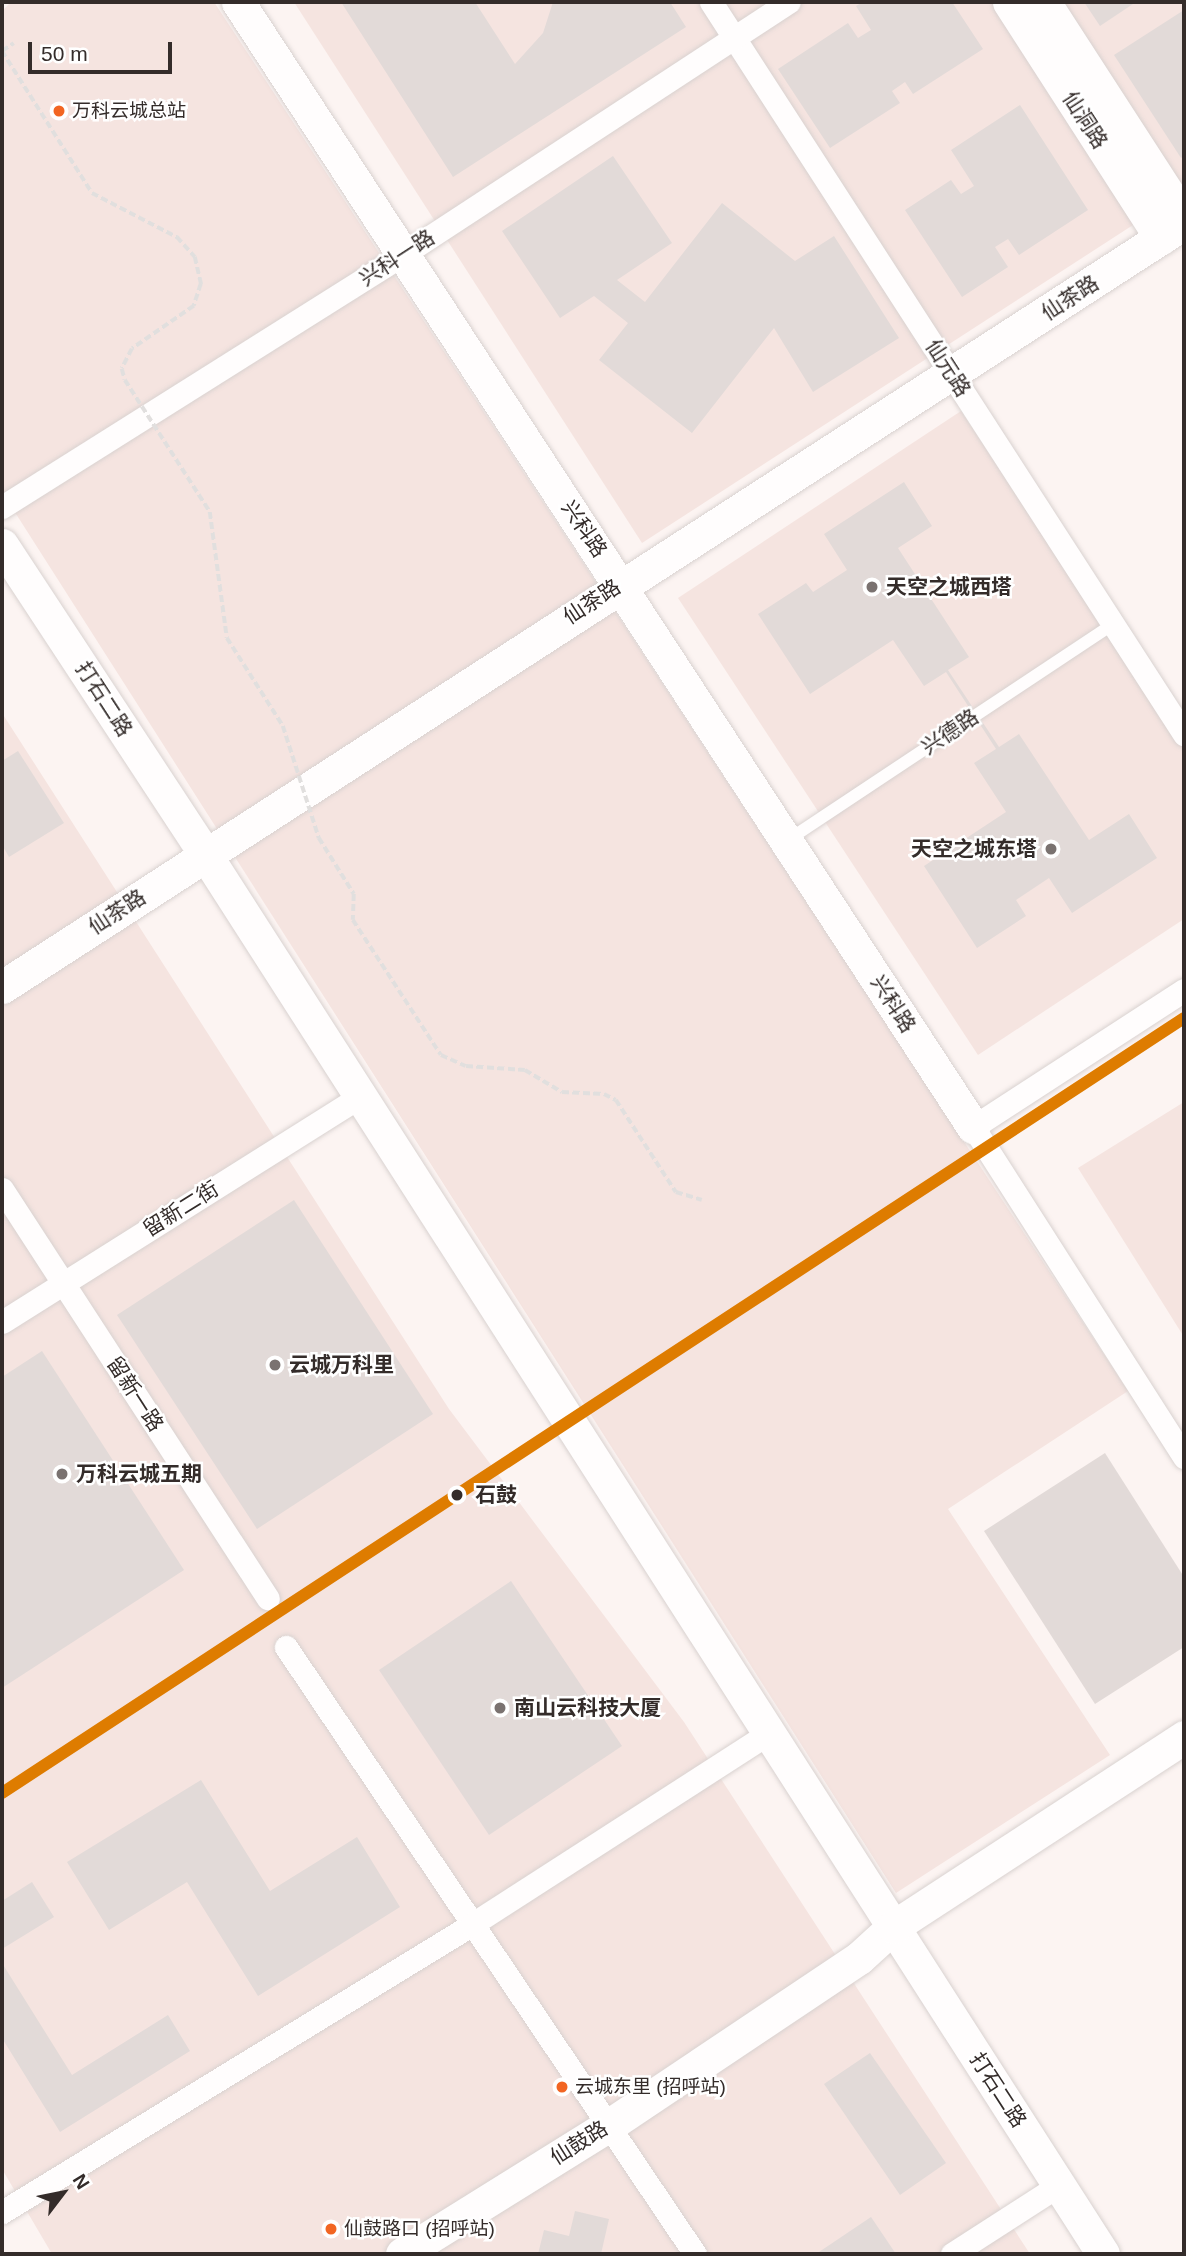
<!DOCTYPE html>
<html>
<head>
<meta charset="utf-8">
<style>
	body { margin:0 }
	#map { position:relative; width:1186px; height:2256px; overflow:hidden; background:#fcf4f2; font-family:Helvetica,"Noto Sans SC",sans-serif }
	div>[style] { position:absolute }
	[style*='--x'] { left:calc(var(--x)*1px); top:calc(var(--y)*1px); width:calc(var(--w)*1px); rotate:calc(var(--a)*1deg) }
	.built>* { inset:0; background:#f5e4e0 }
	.building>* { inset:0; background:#e2dad8 }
	.path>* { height:3.5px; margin-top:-1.75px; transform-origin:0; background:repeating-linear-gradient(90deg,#e1dfde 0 7px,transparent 0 10.5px) }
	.roads { filter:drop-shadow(0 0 2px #d9d2d0) drop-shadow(0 0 2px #d9d2d0) }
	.lane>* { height:12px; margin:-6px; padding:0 6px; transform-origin:6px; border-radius:6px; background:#fffdfd }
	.street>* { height:23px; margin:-11.5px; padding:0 11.5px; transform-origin:11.5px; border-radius:11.5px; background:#fffdfd }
	.secondary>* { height:33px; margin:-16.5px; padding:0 16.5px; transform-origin:16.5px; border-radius:16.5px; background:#fffdfd }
	.path-bridge>* { height:3.5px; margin-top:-1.75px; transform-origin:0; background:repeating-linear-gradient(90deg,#e1dfde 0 7px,transparent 0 10.5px) }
	.metro-1>* { height:12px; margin:-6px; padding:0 6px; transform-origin:6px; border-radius:6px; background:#de7c00 }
	.dots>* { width:19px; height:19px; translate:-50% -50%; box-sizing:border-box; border:4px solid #fff; border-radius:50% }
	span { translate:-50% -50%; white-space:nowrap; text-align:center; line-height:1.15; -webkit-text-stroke:5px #fff; paint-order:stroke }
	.bus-label { font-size:19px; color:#342c2a }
	.left { translate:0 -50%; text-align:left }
	.street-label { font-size:21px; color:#342c2a }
	.poi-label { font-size:21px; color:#342c2a; font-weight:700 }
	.right { translate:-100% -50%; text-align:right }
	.stop-label { font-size:21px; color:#342c2a; font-weight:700 }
	.frame { position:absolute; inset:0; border:4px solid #342c2a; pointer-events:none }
	.north { position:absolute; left:28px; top:2158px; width:70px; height:70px; -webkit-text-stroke:5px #fff; paint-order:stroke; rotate:58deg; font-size:19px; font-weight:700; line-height:28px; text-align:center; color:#342c2a }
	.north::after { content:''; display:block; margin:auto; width:24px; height:32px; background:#342c2a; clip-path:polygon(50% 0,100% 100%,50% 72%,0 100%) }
	.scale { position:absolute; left:28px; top:42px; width:144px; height:32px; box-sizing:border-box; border:4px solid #342c2a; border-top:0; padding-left:9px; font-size:21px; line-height:24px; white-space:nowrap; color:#342c2a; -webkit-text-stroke:5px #fff; paint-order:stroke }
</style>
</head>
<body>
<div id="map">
	<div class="built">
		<div style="clip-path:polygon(11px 2px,214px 2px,1128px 1391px,948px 1509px,1110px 1755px,896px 1893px,2px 492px,2px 11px)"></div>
		<div style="clip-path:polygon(294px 2px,1184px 2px,1184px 192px,642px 543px)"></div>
		<div style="clip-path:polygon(961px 411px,1184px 751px,1184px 919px,978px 1055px,678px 598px)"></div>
		<div style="clip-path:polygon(2px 713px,449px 1409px,684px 1722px,1030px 2254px,52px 2254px,2px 2169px)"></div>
		<div style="clip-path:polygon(1184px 1102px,1184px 1337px,1078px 1168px)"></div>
	</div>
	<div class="building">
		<div style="clip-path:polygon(341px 2px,475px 2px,515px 64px,543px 33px,553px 2px,670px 2px,686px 27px,453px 177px)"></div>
		<div style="clip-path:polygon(863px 2px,952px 2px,983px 49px,913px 94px,905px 82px,892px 91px,900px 103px,830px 148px,778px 69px,848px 23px,858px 38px,871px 30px,856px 6px)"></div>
		<div style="clip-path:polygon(1084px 2px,1136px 2px,1100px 26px)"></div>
		<div style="clip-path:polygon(1184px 10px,1184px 156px,1181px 158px,1114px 55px)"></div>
		<div style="clip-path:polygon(1020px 105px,1088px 210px,1019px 255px,1008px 239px,995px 247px,1008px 267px,962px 297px,905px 210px,951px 180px,961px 194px,974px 186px,951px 150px)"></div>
		<div style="clip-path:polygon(613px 156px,672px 243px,617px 280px,645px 302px,722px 203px,795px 261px,834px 236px,899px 338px,813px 392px,774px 328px,692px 433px,599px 360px,628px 323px,594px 296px,560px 318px,502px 231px)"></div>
		<div style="clip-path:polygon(904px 482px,932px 526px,898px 548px,969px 657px,948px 670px,999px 747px,1019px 734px,1089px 840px,1129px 814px,1157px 858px,1072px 913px,1049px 878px,1016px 900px,1026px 916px,977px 948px,924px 866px,1006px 812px,974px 763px,996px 749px,946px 672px,924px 686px,893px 640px,810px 694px,758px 614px,806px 583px,813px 592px,847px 570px,824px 534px)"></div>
		<div style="clip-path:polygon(18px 751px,64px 823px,9px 857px,2px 845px,2px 761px)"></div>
		<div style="clip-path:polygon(294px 1200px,433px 1414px,257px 1529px,117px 1315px)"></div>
		<div style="clip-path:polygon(42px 1351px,184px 1570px,2px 1688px,2px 1377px)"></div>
		<div style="clip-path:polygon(1105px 1453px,1184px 1577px,1184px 1647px,1095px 1704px,984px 1531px)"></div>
		<div style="clip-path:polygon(511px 1581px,622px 1746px,489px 1835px,379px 1670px)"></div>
		<div style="clip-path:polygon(201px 1780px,270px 1891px,357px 1837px,400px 1907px,258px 1996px,187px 1882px,109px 1930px,67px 1862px)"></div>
		<div style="clip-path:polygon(32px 1882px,54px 1917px,2px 1949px,2px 1901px)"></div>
		<div style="clip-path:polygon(2px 1963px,72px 2075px,168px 2015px,190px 2051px,60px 2132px,2px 2038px)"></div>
		<div style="clip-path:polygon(870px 2053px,946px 2163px,900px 2195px,824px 2084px)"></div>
		<div style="clip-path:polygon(575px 2211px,609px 2219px,601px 2254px,538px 2254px,544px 2230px,569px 2236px)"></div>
		<div style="clip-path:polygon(871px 2217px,896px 2254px,816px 2254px)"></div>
	</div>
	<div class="path">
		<div style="--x:2;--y:51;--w:14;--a:-34"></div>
	</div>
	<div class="roads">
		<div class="lane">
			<div style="--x:788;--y:840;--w:390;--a:-33.6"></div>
		</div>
		<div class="street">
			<div style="--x:711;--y:2;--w:872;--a:57.13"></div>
			<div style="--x:2;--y:507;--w:473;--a:-32.2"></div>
			<div style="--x:402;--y:255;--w:462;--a:-33.2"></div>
			<div style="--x:1184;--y:990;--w:252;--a:147"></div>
			<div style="--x:973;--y:1127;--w:392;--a:57.4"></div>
			<div style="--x:2;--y:1189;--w:488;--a:57"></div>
			<div style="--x:2;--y:1322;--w:424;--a:-32.2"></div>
			<div style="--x:286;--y:1647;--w:732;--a:56.03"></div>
			<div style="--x:2;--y:2212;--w:550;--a:-31.46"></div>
			<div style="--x:471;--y:1925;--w:354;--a:-32.8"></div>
			<div style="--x:952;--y:2254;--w:127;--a:-32.8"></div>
		</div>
		<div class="secondary">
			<div style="--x:238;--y:2;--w:1344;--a:56.84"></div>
			<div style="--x:1009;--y:2;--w:281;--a:57.2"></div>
			<div style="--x:1044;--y:2;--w:257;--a:57.1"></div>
			<div style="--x:2;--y:545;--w:370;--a:56.7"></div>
			<div style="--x:205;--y:854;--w:1663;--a:57.32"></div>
			<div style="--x:2;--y:987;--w:1407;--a:-32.88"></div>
			<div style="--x:402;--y:2254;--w:243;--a:-31.9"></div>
			<div style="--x:608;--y:2126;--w:302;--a:-33.8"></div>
			<div style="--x:859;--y:1958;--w:46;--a:-42.4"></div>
			<div style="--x:893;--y:1927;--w:348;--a:-33.1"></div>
		</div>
	</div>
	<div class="path-bridge">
		<div style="--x:2;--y:51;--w:168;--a:57.6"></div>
		<div style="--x:92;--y:193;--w:96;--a:27.4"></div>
		<div style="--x:177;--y:237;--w:27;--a:48"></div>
		<div style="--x:195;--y:257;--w:28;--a:77"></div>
		<div style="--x:201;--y:284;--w:23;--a:108"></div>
		<div style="--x:194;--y:306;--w:75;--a:145.3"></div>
		<div style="--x:132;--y:349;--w:22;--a:117"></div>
		<div style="--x:122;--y:369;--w:11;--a:75"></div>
		<div style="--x:125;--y:380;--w:157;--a:57.2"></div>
		<div style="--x:210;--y:512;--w:127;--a:82.3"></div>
		<div style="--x:227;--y:638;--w:104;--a:57.5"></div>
		<div style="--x:283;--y:726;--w:118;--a:72.2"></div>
		<div style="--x:319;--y:838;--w:66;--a:58"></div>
		<div style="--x:354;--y:894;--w:26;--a:92"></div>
		<div style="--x:353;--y:920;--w:161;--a:56.9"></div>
		<div style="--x:441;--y:1055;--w:27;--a:24"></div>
		<div style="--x:466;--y:1066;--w:59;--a:3.9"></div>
		<div style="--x:525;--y:1070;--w:43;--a:30.7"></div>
		<div style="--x:562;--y:1092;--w:42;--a:2.7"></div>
		<div style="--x:604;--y:1094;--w:13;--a:27"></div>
		<div style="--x:616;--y:1100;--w:110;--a:56.9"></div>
		<div style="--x:676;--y:1192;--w:27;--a:17"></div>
	</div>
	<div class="metro-1">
		<div style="--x:2;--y:1793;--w:1413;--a:-33.25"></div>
	</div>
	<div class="dots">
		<div style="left:59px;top:111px;background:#f26522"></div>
		<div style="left:872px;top:587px;background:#7a7270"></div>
		<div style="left:1051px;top:849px;background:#7a7270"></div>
		<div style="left:275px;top:1365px;background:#7a7270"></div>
		<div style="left:62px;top:1474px;background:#7a7270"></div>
		<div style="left:457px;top:1495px;background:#342c2a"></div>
		<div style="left:500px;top:1708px;background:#7a7270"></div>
		<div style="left:562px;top:2087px;background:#f26522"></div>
		<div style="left:331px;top:2229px;background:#f26522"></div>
	</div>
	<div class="bus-label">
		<span class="left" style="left:72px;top:111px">万科云城总站</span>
		<span class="left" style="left:575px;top:2087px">云城东里 (招呼站)</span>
		<span class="left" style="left:344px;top:2229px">仙鼓路口 (招呼站)</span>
	</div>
	<div class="street-label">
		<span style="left:1085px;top:120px;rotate:57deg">仙洞路</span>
		<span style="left:397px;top:258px;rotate:-33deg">兴科一路</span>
		<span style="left:1070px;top:298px;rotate:-33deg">仙茶路</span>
		<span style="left:948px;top:368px;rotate:57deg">仙元路</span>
		<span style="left:584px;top:529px;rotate:56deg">兴科路</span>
		<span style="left:592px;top:602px;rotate:-33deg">仙茶路</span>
		<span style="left:104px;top:699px;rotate:57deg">打石二路</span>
		<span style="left:950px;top:732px;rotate:-34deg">兴德路</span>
		<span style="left:117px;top:912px;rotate:-33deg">仙茶路</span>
		<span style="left:893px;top:1004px;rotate:57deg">兴科路</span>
		<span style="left:181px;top:1209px;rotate:-32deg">留新二街</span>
		<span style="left:135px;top:1394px;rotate:57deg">留新一路</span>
		<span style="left:998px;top:2090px;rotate:57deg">打石二路</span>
		<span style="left:579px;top:2143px;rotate:-32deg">仙鼓路</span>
	</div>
	<div class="poi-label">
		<span class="left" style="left:886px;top:587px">天空之城西塔</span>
		<span class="right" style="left:1037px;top:849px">天空之城东塔</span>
		<span class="left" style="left:289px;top:1365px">云城万科里</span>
		<span class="left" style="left:76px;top:1474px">万科云城五期</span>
		<span class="left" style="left:514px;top:1708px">南山云科技大厦</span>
	</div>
	<div class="stop-label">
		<span class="left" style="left:475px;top:1495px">石鼓</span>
	</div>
	<div class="frame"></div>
	<div class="north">N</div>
	<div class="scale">50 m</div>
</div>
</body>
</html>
